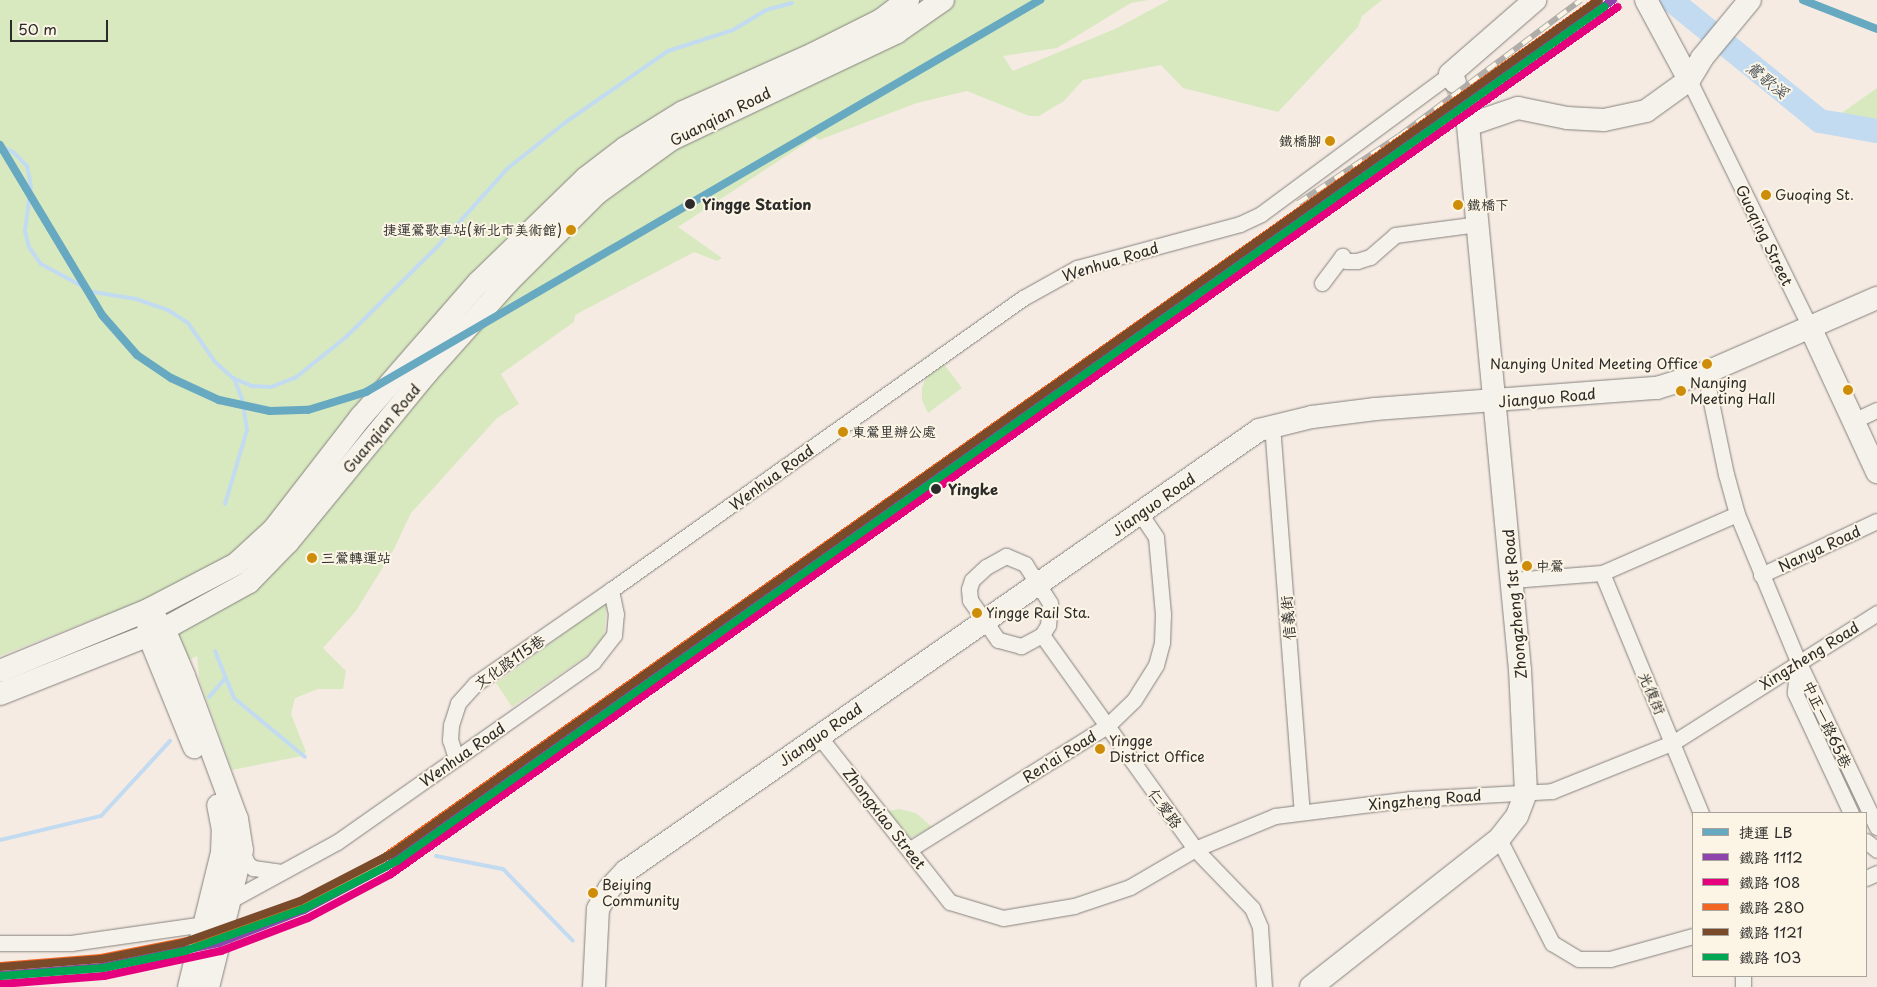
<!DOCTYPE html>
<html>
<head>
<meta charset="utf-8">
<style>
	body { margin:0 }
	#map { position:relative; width:1877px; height:987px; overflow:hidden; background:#f5ebe3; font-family:"Playpen Sans","LXGW WenKai TC",sans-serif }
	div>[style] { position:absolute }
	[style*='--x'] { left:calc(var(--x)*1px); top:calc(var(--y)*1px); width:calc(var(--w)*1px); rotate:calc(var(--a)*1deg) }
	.green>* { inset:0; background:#d8e9c0 }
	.stream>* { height:4px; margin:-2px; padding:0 2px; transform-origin:2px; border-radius:2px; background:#c2dbf0 }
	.river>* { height:24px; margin:-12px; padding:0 12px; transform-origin:12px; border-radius:12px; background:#c2dbf0 }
	.secondary-tunnel>* { height:22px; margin-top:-11px; transform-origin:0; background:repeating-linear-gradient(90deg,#cdc5be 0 22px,transparent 0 33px) }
	.roads { filter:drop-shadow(0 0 1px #86817e) drop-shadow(0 0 1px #86817e) }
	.street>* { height:15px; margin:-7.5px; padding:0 7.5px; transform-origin:7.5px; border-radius:7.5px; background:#f5f1eb }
	.secondary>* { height:22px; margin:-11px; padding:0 11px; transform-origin:11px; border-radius:11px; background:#f5f1eb }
	.rail>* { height:5.5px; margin-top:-2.75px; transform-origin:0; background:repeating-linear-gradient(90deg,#fcf5e5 0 11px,#b0ada9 0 22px); box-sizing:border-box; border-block:1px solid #b0ada9 }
	.rail-1>* { height:8px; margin:-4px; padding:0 4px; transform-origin:4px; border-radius:4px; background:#8e44ad }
	.rail-2>* { height:8px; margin:-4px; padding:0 4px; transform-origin:4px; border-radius:4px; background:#e5007d }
	.rail-3>* { height:8px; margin:-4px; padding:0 4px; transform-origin:4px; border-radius:4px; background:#f26522 }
	.rail-4>* { height:8px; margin:-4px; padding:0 4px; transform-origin:4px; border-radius:4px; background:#7a4b2a }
	.rail-5>* { height:8px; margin:-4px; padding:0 4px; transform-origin:4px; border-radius:4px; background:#00a651 }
	.metro-1>* { height:8px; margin:-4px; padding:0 4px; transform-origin:4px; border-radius:4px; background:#66a9c0 }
	.dots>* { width:14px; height:14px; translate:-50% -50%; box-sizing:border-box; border:2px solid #fcf5e5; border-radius:50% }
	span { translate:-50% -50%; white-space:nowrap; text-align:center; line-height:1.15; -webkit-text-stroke:4px #fcf5e5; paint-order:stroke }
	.bus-label { font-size:14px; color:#2b2b2b }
	.right { translate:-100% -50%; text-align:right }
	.left { translate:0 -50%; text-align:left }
	.street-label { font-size:15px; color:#2b2b2b }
	.stop-label { font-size:15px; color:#2b2b2b; font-weight:700 }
	.water-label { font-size:16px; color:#4b555e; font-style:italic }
	.legend { position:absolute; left:1692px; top:812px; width:175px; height:165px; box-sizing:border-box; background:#fcf5e5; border:1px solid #a8a49b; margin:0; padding:6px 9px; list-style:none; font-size:15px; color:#2b2b2b }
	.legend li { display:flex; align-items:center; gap:10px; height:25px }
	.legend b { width:25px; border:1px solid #a8a49b }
	.scale { position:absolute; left:10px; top:20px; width:98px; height:22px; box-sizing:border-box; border:2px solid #2b2b2b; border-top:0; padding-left:6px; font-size:15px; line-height:18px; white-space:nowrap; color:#2b2b2b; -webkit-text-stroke:4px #fcf5e5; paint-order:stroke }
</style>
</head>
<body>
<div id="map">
	<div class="green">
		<div style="clip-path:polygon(0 0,1148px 0,1131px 3px,1057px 48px,1003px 56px,1013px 71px,1115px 29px,1169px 0,1382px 0,1362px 16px,1358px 27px,1278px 112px,1183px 88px,1161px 65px,1083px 80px,1064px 101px,1039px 116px,1029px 116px,967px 91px,917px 103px,819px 140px,815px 137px,678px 227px,722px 258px,717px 261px,694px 252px,575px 315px,574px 322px,501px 374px,519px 404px,497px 418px,411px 513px,394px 549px,356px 611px,323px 648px,346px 671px,343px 689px,318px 689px,295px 698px,291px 714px,306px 752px,302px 756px,232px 770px,199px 679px,197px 656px,189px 660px,102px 616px,0 656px)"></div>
		<div style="clip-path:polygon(1877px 88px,1877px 122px,1836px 117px)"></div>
		<div style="clip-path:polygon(943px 363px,962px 388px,928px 413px,922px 400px,922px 387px,929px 372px)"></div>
		<div style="clip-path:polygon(607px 602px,604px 636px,587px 656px,512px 707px,496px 683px)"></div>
		<div style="clip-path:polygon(899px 809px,916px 813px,932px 827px,911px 838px,888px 811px)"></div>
	</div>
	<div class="stream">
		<div style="--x:0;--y:146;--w:14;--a:25"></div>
		<div style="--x:13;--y:152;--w:20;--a:45"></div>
		<div style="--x:27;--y:166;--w:20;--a:79"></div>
		<div style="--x:31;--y:186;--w:45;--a:97.6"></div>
		<div style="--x:25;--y:231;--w:16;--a:76"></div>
		<div style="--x:29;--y:247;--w:21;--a:55"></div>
		<div style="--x:41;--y:264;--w:59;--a:28.3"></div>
		<div style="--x:93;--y:292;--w:44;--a:9.2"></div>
		<div style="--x:136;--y:299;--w:34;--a:19"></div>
		<div style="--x:168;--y:310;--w:24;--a:33"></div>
		<div style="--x:188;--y:323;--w:47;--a:55.3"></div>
		<div style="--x:215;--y:362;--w:24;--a:42"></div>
		<div style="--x:233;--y:378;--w:21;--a:23"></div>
		<div style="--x:252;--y:386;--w:19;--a:3"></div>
		<div style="--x:271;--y:387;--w:26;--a:-21"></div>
		<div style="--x:295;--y:378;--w:64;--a:-38.7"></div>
		<div style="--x:345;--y:338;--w:131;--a:-44.7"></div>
		<div style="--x:438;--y:246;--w:105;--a:-48.1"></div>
		<div style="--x:508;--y:168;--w:74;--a:-38.4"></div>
		<div style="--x:566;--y:122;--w:124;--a:-34.8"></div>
		<div style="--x:668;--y:51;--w:68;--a:-17.9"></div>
		<div style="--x:733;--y:30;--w:39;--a:-31"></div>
		<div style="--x:766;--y:10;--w:27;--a:-15"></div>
		<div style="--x:225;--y:504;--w:77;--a:-73.4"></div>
		<div style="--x:247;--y:430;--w:31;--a:-99"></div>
		<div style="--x:242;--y:399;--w:22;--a:-111"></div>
		<div style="--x:215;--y:651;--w:51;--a:68"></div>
		<div style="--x:234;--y:698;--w:92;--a:39.7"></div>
		<div style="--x:209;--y:697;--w:23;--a:-49"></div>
		<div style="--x:0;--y:840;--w:104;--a:-13.4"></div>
		<div style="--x:101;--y:816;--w:102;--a:-47.4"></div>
		<div style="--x:436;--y:856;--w:68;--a:11"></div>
		<div style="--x:503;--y:869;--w:100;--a:45.8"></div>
	</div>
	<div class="river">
		<div style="--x:1671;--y:0;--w:192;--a:39.1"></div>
		<div style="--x:1820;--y:121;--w:58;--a:10"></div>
	</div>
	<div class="secondary-tunnel">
		<div style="--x:1455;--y:82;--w:45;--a:73.2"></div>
	</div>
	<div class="roads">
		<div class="street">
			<div style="--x:1689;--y:80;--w:275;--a:63.9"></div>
			<div style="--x:1322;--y:283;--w:34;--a:-53"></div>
			<div style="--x:1342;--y:256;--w:6;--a:51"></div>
			<div style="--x:1346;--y:261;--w:11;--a:0"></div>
			<div style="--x:1357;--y:261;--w:14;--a:-17"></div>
			<div style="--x:1370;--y:257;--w:33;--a:-41"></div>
			<div style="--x:1395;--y:235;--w:85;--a:-7.5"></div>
			<div style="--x:1705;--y:373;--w:103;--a:78.3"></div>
			<div style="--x:1726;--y:474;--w:41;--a:74.6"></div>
			<div style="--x:1737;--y:514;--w:159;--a:67.5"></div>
			<div style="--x:1798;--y:661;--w:184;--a:64.6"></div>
			<div style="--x:1853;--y:421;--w:26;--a:-25"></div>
			<div style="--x:1272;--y:425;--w:387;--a:85.6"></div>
			<div style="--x:1006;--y:556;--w:21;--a:23"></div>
			<div style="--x:1025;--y:564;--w:46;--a:57.3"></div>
			<div style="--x:1050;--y:603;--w:22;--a:95"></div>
			<div style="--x:1048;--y:625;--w:12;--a:121"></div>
			<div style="--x:1042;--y:635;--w:24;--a:152"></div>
			<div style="--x:1021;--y:646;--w:24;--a:-165"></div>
			<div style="--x:998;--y:640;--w:49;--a:-125"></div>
			<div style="--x:970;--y:600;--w:11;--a:-95"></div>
			<div style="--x:969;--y:589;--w:9;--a:-72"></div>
			<div style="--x:972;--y:580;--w:19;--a:-43"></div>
			<div style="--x:986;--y:567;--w:23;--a:-29"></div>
			<div style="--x:1602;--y:573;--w:260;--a:67.6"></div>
			<div style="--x:1761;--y:575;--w:128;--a:-25"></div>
			<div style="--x:1512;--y:580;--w:90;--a:-4.4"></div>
			<div style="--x:1602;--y:573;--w:147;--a:-23.6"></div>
			<div style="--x:1042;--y:635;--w:263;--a:54.4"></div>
			<div style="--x:1195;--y:849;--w:82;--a:46"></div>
			<div style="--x:1252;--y:908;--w:21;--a:67"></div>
			<div style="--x:1260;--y:927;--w:60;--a:86.2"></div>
			<div style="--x:1798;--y:662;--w:31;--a:96"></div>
			<div style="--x:1795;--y:693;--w:132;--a:65"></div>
			<div style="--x:818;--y:735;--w:213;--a:51.7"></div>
			<div style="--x:950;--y:902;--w:55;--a:16.8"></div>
			<div style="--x:1003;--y:918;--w:72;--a:-9.6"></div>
			<div style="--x:1074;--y:906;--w:59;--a:-18.7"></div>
			<div style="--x:1130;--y:887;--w:75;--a:-30.3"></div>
			<div style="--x:1195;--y:849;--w:87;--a:-22.4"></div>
			<div style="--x:1275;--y:816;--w:137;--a:-7.1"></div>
			<div style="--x:1411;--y:799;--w:141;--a:-3.2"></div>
			<div style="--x:1552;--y:791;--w:131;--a:-21.9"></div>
			<div style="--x:1674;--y:742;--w:241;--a:-32.4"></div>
			<div style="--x:456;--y:758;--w:19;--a:-108"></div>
			<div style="--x:450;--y:740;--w:15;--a:-86"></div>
			<div style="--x:451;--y:725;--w:23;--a:-72"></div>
			<div style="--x:458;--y:703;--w:25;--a:-48"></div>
			<div style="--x:475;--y:684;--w:165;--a:-34.7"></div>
			<div style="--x:1499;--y:839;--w:117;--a:63"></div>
			<div style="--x:1552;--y:943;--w:31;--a:31"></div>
			<div style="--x:1579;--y:959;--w:31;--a:0"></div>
			<div style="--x:1610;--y:959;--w:86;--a:-15.5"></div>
			<div style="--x:1866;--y:841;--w:14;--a:39"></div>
			<div style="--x:910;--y:849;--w:232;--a:-32"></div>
			<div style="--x:1107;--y:726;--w:37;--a:-44"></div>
			<div style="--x:1134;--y:700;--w:41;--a:-57.8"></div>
			<div style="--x:1156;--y:665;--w:24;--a:-75"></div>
			<div style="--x:1162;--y:642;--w:28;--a:-88"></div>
			<div style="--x:1163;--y:614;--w:77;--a:-95.2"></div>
			<div style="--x:1156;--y:537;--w:30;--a:-124"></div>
			<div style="--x:242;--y:850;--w:14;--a:69"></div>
			<div style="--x:247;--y:863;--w:8;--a:40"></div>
			<div style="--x:253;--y:868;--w:27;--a:8"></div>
			<div style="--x:1866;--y:878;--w:12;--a:-24"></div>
			<div style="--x:231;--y:900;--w:121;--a:-28.7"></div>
			<div style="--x:337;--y:842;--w:313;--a:-35.1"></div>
			<div style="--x:593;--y:662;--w:34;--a:-52"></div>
			<div style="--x:614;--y:635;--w:21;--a:-85"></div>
			<div style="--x:616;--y:614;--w:25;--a:-102"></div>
			<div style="--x:611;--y:590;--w:505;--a:-35.33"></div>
			<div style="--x:1023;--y:298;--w:62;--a:-29.1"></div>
			<div style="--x:1077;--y:268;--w:169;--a:-15.1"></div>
			<div style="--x:1240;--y:224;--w:23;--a:-25"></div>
			<div style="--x:1261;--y:214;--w:235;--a:-36.5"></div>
			<div style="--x:0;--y:943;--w:71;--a:0"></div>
			<div style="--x:71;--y:943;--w:135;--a:-8.1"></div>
			<div style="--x:1743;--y:987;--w:11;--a:-90"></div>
		</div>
		<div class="secondary">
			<div style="--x:1646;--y:0;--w:91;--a:61.7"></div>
			<div style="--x:1455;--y:82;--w:9;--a:-122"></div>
			<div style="--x:1450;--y:74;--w:113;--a:-41"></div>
			<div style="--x:1810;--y:327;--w:160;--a:65.2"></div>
			<div style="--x:155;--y:618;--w:14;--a:51"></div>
			<div style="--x:164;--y:629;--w:51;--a:66.9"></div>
			<div style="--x:184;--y:676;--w:153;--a:69.7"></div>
			<div style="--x:237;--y:819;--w:31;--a:81"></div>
			<div style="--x:242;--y:850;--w:141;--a:103.9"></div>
			<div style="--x:148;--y:621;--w:15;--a:86"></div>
			<div style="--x:149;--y:636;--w:120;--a:67.9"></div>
			<div style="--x:0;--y:671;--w:160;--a:-22.4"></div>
			<div style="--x:148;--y:610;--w:99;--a:-27.6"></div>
			<div style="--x:236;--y:564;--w:52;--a:-42.6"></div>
			<div style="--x:274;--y:529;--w:142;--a:-52.2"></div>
			<div style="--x:361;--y:417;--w:178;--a:-48.9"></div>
			<div style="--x:478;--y:283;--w:151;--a:-44.2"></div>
			<div style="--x:586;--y:178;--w:49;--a:-37.6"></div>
			<div style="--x:625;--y:148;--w:68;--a:-31.8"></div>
			<div style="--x:683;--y:112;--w:142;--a:-24"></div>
			<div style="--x:813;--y:54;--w:76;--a:-26.6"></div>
			<div style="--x:881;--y:20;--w:34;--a:-37"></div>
			<div style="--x:0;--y:694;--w:176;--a:-21.6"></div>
			<div style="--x:164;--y:629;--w:97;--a:-28.9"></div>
			<div style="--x:249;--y:582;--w:56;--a:-45.7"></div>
			<div style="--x:288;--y:542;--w:217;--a:-50.6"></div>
			<div style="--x:426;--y:374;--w:122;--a:-48.3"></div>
			<div style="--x:507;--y:283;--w:126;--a:-45"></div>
			<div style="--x:596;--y:194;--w:94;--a:-35.9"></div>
			<div style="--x:672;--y:139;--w:249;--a:-25.4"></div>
			<div style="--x:897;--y:32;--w:56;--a:-34.8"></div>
			<div style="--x:189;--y:987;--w:138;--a:-76.2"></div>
			<div style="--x:222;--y:853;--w:23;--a:-88"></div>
			<div style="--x:223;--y:830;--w:25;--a:-101"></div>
			<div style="--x:594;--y:987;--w:78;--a:-87.1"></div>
			<div style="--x:598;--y:909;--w:23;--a:-61"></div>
			<div style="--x:609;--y:889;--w:25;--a:-47"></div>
			<div style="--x:626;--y:871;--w:771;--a:-34.86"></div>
			<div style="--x:1259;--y:430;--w:55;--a:-13.8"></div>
			<div style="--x:1312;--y:417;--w:64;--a:-7.2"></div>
			<div style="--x:1375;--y:409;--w:283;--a:-4.3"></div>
			<div style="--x:1657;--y:388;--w:50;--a:-17.4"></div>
			<div style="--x:1705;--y:373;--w:188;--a:-23.6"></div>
			<div style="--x:1311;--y:987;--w:239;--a:-38.2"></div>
			<div style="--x:1499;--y:839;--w:29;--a:-52"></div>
			<div style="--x:1517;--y:816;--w:26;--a:-69"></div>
			<div style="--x:1526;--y:792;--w:122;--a:-92.8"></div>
			<div style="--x:1520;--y:670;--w:547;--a:-95.45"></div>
			<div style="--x:1468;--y:125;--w:53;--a:-18.8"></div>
			<div style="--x:1518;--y:108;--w:50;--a:11.5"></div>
			<div style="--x:1567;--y:118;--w:37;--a:3"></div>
			<div style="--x:1604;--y:120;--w:43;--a:-12.1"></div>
			<div style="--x:1646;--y:111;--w:53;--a:-35.8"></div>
			<div style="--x:1689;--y:80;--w:26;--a:-59"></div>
			<div style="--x:1702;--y:58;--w:75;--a:-50.4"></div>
		</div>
	</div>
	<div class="rail">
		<div style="--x:1298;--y:203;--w:121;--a:-33.6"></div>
		<div style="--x:1399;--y:136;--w:227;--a:-36.8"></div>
	</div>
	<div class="rail-1">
		<div style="--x:0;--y:975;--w:102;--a:-4.5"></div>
		<div style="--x:102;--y:967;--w:119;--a:-11.6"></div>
		<div style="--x:219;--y:943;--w:91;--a:-21.2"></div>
		<div style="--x:304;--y:910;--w:94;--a:-27.9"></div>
		<div style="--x:387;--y:866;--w:1501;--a:-35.24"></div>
	</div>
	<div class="rail-2">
		<div style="--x:1;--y:984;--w:103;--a:-4.4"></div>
		<div style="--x:104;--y:976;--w:120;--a:-12.1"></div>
		<div style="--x:221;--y:951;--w:93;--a:-20.8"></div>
		<div style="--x:308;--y:918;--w:94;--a:-27.9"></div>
		<div style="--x:391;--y:874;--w:1502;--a:-35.25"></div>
	</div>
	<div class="rail-3">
		<div style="--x:0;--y:966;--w:101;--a:-4.5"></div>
		<div style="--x:101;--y:958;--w:118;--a:-11.2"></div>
		<div style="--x:217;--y:935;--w:89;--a:-21.7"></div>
		<div style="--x:300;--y:902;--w:93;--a:-27.7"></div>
		<div style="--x:382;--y:859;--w:1489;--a:-35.24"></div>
	</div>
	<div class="rail-4">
		<div style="--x:0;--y:967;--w:102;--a:-4.5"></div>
		<div style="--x:102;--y:959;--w:82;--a:-11.3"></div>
		<div style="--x:182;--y:943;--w:125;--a:-19.6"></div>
		<div style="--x:300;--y:901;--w:105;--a:-27.3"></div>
		<div style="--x:393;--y:853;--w:1477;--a:-35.27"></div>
	</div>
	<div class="rail-5">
		<div style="--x:1;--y:976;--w:102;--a:-4.5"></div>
		<div style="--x:103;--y:968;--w:84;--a:-11.7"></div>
		<div style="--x:185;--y:951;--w:125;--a:-19.6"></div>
		<div style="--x:303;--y:909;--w:106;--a:-27.1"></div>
		<div style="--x:397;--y:861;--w:1479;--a:-35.28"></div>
	</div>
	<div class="metro-1">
		<div style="--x:1803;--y:0;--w:79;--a:21.4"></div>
		<div style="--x:0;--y:145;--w:198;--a:59"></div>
		<div style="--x:102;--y:315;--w:53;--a:48.8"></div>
		<div style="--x:137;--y:355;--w:41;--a:34.1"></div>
		<div style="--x:171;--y:378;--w:53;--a:24.6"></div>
		<div style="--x:219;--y:400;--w:52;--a:12.2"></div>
		<div style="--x:270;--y:411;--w:38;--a:-2"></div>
		<div style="--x:308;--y:410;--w:61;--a:-17.2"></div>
		<div style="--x:366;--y:392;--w:780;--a:-30.18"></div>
	</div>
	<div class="dots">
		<div style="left:1330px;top:141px;background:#ce8d09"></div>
		<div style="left:1766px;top:195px;background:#ce8d09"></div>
		<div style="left:690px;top:204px;background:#2b2b2b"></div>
		<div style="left:1458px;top:205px;background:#ce8d09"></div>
		<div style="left:571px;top:230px;background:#ce8d09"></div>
		<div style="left:1707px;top:364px;background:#ce8d09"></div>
		<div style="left:1848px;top:390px;background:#ce8d09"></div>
		<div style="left:1681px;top:391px;background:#ce8d09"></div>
		<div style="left:843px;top:432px;background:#ce8d09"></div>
		<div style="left:936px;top:489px;background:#2b2b2b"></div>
		<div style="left:312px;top:558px;background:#ce8d09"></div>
		<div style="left:1527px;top:566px;background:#ce8d09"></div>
		<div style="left:977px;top:613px;background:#ce8d09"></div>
		<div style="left:1100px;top:749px;background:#ce8d09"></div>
		<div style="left:593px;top:893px;background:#ce8d09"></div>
	</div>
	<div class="bus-label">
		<span class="right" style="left:1321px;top:141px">鐵橋腳</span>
		<span class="left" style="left:1775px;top:195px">Guoqing St.</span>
		<span class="left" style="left:1467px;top:205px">鐵橋下</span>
		<span class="right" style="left:562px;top:230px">捷運鶯歌車站(新北市美術館)</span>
		<span class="right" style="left:1698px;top:364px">Nanying United Meeting Office</span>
		<span class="left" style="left:1690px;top:391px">Nanying<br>Meeting Hall</span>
		<span class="left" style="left:852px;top:432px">東鶯里辦公處</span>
		<span class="left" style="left:321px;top:558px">三鶯轉運站</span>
		<span class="left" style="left:1536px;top:566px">中鶯</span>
		<span class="left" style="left:986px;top:613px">Yingge Rail Sta.</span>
		<span class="left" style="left:1109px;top:749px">Yingge<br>District Office</span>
		<span class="left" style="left:602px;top:893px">Beiying<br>Community</span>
	</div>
	<div class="street-label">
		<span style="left:720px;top:116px;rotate:-27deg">Guanqian Road</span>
		<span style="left:1765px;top:235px;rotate:64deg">Guoqing Street</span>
		<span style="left:1110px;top:261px;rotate:-17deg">Wenhua Road</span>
		<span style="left:1547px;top:397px;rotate:-5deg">Jianguo Road</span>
		<span style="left:381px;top:428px;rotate:-50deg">Guanqian Road</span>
		<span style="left:771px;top:477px;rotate:-36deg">Wenhua Road</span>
		<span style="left:1153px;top:504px;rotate:-35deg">Jianguo Road</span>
		<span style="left:1819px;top:548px;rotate:-25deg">Nanya Road</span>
		<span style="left:1514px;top:604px;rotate:-95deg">Zhongzheng 1st Road</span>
		<span style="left:1287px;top:618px;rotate:-95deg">信義街</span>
		<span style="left:1809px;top:655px;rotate:-32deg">Xingzheng Road</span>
		<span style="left:509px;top:661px;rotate:-35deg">文化路115巷</span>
		<span style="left:1653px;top:693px;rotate:67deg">光復街</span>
		<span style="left:1828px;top:724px;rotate:65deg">中正一路65巷</span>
		<span style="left:820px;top:734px;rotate:-35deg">Jianguo Road</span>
		<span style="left:462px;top:754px;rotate:-35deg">Wenhua Road</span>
		<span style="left:1059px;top:756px;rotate:-32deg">Ren'ai Road</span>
		<span style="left:1425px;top:799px;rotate:-5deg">Xingzheng Road</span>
		<span style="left:1166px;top:808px;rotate:54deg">仁愛路</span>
		<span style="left:885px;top:818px;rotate:52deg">Zhongxiao Street</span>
	</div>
	<div class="stop-label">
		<span class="left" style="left:702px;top:204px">Yingge Station</span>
		<span class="left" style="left:948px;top:489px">Yingke</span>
	</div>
	<div class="water-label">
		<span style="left:1768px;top:79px;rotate:39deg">鶯歌溪</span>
	</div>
	<ul class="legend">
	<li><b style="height:6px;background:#66a9c0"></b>捷運 LB</li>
	<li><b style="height:6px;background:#8e44ad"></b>鐵路 1112</li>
	<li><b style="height:6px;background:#e5007d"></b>鐵路 108</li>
	<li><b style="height:6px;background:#f26522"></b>鐵路 280</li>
	<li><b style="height:6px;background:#7a4b2a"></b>鐵路 1121</li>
	<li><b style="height:6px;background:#00a651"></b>鐵路 103</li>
	</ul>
	<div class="scale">50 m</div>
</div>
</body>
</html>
